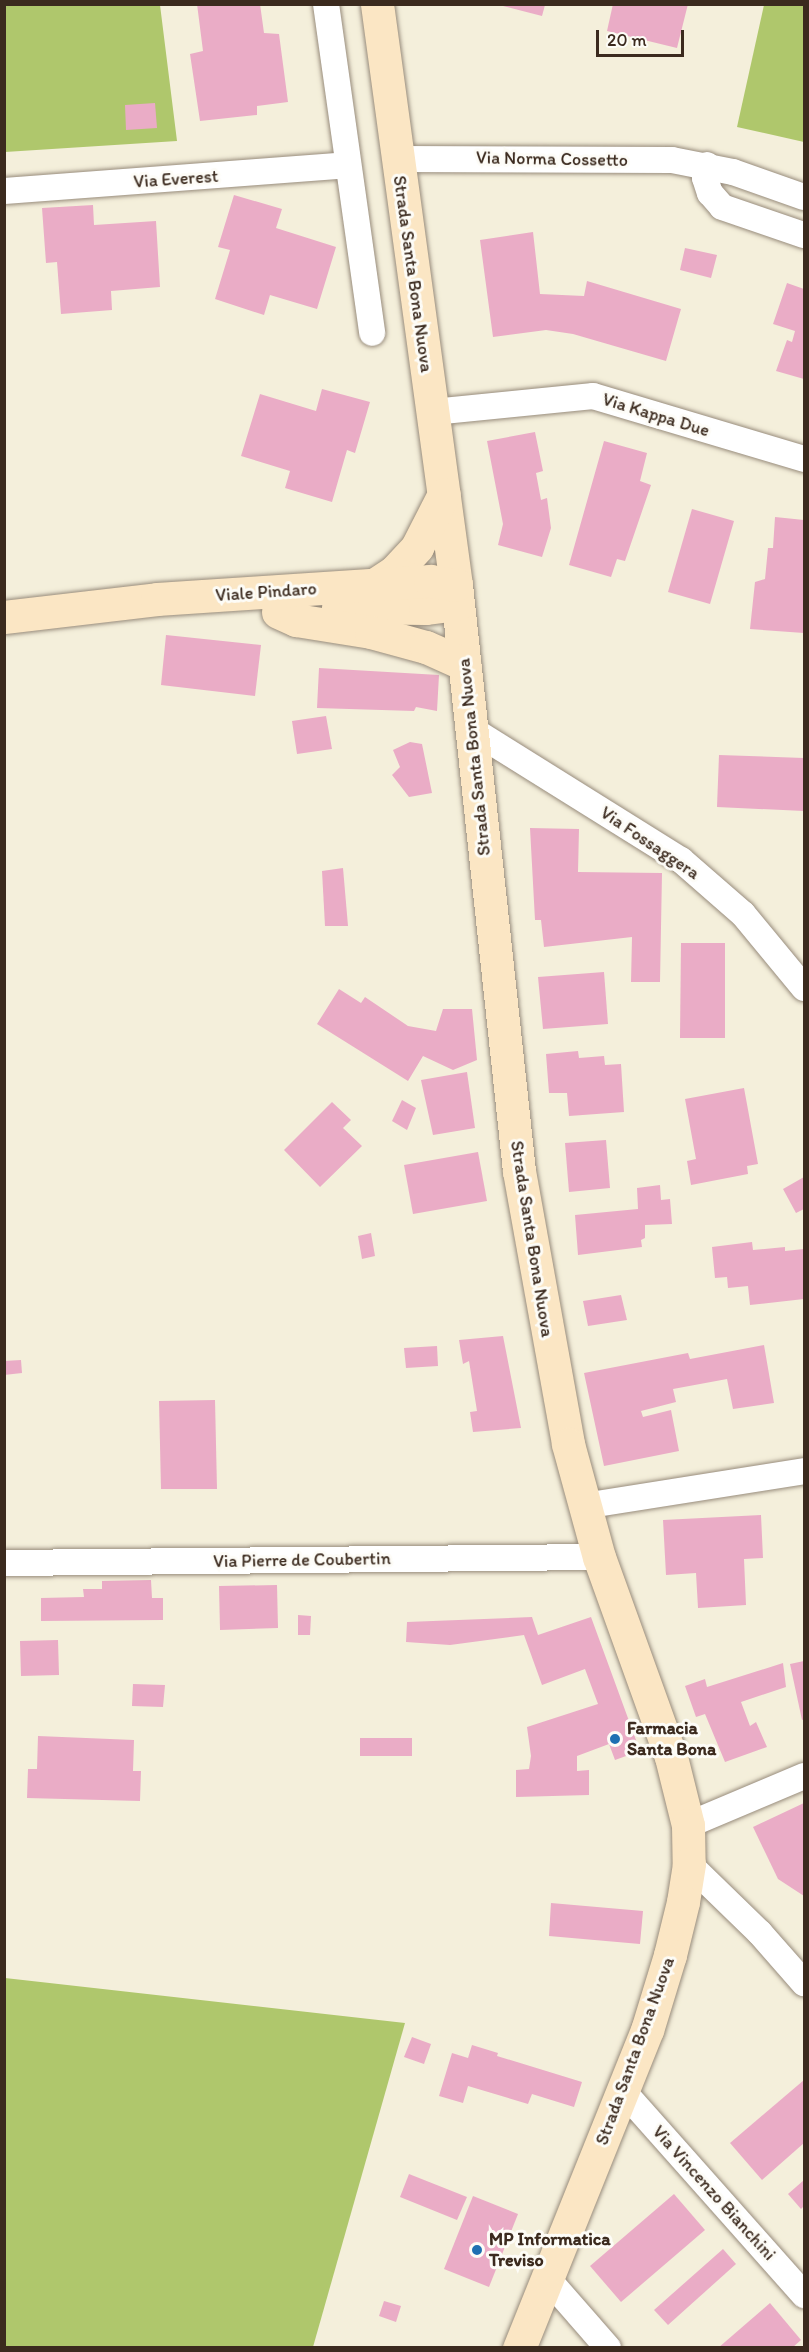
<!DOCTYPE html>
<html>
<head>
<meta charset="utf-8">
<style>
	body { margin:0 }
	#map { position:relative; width:809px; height:2352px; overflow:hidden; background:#f4efdb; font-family:Itim,sans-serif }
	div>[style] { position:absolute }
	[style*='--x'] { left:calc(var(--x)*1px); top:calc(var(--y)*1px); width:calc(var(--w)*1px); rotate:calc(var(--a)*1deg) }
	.green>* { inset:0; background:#afc76c }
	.building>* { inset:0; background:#eaacc6 }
	.roads { filter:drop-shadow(0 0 2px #988c7c) drop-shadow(0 0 2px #988c7c) }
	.street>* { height:26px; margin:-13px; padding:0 13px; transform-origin:13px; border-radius:13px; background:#fff }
	.secondary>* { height:33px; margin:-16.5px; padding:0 16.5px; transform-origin:16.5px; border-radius:16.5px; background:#fbe6c4 }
	.dots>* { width:16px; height:16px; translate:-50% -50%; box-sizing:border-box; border:3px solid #fdfcf7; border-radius:50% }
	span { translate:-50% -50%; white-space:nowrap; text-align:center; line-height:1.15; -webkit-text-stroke:6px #fdfcf7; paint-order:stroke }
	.street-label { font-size:18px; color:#3b2a1e }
	.poi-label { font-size:18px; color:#3b2a1e; font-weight:700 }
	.left { translate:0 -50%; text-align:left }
	.frame { position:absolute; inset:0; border:6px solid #3b2a1e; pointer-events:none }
	.scale { position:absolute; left:596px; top:30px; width:88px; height:27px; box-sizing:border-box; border:3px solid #3b2a1e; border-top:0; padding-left:8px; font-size:18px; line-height:21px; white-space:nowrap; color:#3b2a1e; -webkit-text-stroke:4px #fdfcf7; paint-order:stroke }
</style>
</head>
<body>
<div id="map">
	<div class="green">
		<div style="clip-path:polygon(5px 5px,160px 5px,177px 141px,5px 152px)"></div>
		<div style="clip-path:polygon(764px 5px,804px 5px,804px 142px,737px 127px)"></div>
		<div style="clip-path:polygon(5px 1978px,405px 2023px,313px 2347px,5px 2347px)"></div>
	</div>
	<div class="building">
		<div style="clip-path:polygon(197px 4px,260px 4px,264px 33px,279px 34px,288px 102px,257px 106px,257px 115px,200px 121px,190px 54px,203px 51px)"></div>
		<div style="clip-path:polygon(613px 4px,688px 4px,677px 48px,607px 31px)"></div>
		<div style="clip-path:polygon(499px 5px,545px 5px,542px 16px)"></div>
		<div style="clip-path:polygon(155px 103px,157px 128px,126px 130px,125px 105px)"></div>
		<div style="clip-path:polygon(234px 195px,282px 209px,276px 228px,336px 247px,317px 309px,270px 295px,264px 315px,215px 299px,230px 250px,218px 247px)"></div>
		<div style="clip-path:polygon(93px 205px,94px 225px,156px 221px,160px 287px,111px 291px,112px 310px,61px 314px,57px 262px,46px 263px,42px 208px)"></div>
		<div style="clip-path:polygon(533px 232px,540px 294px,584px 296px,587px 281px,681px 309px,666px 361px,573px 334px,546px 330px,493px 337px,480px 240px)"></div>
		<div style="clip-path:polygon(685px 248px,717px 255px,711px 278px,680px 270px)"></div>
		<div style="clip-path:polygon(787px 283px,804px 289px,804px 379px,776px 371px,787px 340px,792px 342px,795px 331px,773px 324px)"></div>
		<div style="clip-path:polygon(322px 389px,370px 402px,355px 453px,347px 450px,332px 502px,285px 488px,290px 471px,241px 456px,260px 394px,316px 411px)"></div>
		<div style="clip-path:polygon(535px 432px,543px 471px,536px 473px,541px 500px,547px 498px,551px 528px,542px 557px,498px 545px,503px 524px,487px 441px)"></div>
		<div style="clip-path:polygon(604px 441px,647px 453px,640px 481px,651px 485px,625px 561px,617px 559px,611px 577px,569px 565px)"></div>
		<div style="clip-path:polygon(692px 509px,734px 521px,710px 604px,668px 592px)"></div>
		<div style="clip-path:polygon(775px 517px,804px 520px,804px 633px,750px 629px,755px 582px,765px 579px,768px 548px,773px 548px)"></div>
		<div style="clip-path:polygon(166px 635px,261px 645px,255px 696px,161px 685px)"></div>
		<div style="clip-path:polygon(319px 668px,439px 675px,437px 711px,416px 707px,414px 711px,317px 708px)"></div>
		<div style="clip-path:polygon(326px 716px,332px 749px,297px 754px,292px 721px)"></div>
		<div style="clip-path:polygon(410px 742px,422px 744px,432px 793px,409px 797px,392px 775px,400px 767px,393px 750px)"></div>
		<div style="clip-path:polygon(719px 755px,804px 758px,804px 811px,717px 807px)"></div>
		<div style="clip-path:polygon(530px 828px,579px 829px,578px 872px,662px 873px,660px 982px,631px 982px,632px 937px,544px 947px,541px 920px,535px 920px)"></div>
		<div style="clip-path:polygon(343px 868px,348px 926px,325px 926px,322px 871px)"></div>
		<div style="clip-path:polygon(681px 943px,725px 943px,725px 1038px,680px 1038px)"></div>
		<div style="clip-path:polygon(604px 972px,608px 1024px,543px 1029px,538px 977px)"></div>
		<div style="clip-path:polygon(339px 989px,361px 1003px,365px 997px,408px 1026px,436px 1031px,443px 1009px,472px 1009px,477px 1060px,453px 1070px,423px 1056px,408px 1081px,317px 1024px)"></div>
		<div style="clip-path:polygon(578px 1051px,579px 1058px,604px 1056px,605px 1065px,621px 1064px,624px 1112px,569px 1116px,567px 1093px,549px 1093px,546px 1054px)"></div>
		<div style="clip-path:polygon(467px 1072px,475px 1128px,433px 1135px,421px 1080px)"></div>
		<div style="clip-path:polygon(744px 1088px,758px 1164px,747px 1166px,748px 1174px,691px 1185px,687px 1161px,696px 1159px,685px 1099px)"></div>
		<div style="clip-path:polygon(402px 1100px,416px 1108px,407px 1130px,392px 1121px)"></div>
		<div style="clip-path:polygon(332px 1102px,351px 1120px,343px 1128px,362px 1146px,320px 1187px,284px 1150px)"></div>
		<div style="clip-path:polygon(606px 1140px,610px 1188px,569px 1192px,565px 1143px)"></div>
		<div style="clip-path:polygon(478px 1152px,487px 1201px,413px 1214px,404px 1165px)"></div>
		<div style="clip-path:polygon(804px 1177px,804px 1209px,796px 1213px,783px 1189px)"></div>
		<div style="clip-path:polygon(660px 1185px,661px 1200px,670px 1199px,672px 1224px,645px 1225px,645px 1238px,641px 1240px,642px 1247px,578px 1255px,575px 1215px,638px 1209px,637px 1188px)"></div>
		<div style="clip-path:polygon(371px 1233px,375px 1256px,362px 1259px,358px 1236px)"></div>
		<div style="clip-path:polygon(752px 1242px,753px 1250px,785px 1247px,785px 1251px,804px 1249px,804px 1299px,750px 1305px,748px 1286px,728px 1288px,727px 1277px,715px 1278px,712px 1247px)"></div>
		<div style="clip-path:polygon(621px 1295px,627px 1320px,588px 1326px,583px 1301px)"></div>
		<div style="clip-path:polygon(503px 1336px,521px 1428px,473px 1432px,470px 1412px,477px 1411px,469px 1361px,463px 1364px,459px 1340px)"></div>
		<div style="clip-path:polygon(764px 1345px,774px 1403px,733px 1409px,727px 1379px,673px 1389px,676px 1402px,641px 1411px,643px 1417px,671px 1410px,679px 1451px,604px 1466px,584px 1373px,688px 1353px,690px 1359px)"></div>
		<div style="clip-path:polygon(437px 1346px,438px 1366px,406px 1368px,404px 1348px)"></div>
		<div style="clip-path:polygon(21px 1360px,22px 1373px,4px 1375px,4px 1361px)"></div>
		<div style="clip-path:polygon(215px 1400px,217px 1489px,161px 1489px,159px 1401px)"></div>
		<div style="clip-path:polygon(761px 1515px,763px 1558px,744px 1559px,746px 1605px,698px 1608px,696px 1573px,666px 1575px,663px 1520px)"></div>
		<div style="clip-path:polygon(151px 1580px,152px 1598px,163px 1598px,163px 1620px,41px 1621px,41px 1598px,84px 1597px,83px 1589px,102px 1589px,102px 1581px)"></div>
		<div style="clip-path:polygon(277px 1585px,278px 1628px,220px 1630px,219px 1586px)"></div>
		<div style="clip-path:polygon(298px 1615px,311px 1616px,310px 1635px,298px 1635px)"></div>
		<div style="clip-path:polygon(532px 1617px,538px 1635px,591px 1617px,640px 1751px,615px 1760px,609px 1744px,577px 1756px,577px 1771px,589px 1770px,589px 1795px,516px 1797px,516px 1770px,529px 1769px,531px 1756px,527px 1727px,598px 1704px,585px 1669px,542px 1685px,524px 1635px,450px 1645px,406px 1642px,407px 1622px)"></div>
		<div style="clip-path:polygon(58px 1640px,59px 1675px,21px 1676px,20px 1641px)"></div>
		<div style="clip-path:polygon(804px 1661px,804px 1719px,802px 1720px,790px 1664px)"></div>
		<div style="clip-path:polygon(783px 1663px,786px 1687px,741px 1702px,750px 1726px,756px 1722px,767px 1747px,725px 1762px,705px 1714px,696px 1717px,685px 1686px,705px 1679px,707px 1687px)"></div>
		<div style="clip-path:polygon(133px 1684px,165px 1685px,163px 1707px,132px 1706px)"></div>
		<div style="clip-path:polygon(38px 1736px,134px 1740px,133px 1771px,141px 1771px,140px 1801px,27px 1798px,28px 1769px,37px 1769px)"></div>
		<div style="clip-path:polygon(360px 1738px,412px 1738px,412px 1756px,360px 1756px)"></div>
		<div style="clip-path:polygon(804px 1803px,804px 1896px,778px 1879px,753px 1827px)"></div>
		<div style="clip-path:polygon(551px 1903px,643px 1911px,640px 1944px,549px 1936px)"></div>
		<div style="clip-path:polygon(412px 2037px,431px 2044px,424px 2064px,404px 2057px)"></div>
		<div style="clip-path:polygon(472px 2045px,498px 2053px,497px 2056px,582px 2082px,574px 2107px,532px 2094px,528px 2104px,468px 2086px,463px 2103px,439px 2096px,452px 2053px,468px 2058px)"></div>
		<div style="clip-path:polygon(804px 2080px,804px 2143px,762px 2180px,730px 2143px)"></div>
		<div style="clip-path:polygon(409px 2174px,467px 2197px,457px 2220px,400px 2197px)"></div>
		<div style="clip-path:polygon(804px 2180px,804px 2206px,801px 2209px,788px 2194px)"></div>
		<div style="clip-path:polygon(674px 2194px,705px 2230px,621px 2302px,590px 2266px)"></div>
		<div style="clip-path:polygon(473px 2196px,518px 2214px,489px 2287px,444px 2269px)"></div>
		<div style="clip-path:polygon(723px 2249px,736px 2264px,668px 2325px,654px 2310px)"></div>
		<div style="clip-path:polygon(384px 2301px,401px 2306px,396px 2322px,379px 2316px)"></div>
		<div style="clip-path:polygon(770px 2303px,801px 2340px,792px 2348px,718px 2348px)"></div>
	</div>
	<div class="roads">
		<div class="street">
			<div style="--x:326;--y:4;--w:332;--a:82"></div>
			<div style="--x:397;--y:159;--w:275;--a:0.2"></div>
			<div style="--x:672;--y:160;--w:62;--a:11.1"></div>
			<div style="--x:733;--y:172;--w:75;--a:19.4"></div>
			<div style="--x:707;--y:165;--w:13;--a:99"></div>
			<div style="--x:705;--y:178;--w:16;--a:72"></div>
			<div style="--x:710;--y:193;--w:18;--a:49"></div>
			<div style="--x:722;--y:207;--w:87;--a:18.9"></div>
			<div style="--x:4;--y:191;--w:344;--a:-4.3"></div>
			<div style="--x:433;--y:412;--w:161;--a:-5.7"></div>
			<div style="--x:593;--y:396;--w:220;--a:16.6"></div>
			<div style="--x:471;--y:729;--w:248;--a:32"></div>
			<div style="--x:681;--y:860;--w:82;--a:41.1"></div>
			<div style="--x:743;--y:914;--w:96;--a:50.5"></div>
			<div style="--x:584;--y:1506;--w:223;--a:-9"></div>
			<div style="--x:4;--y:1563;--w:595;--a:-0.58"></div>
			<div style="--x:688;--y:1825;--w:126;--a:-22.9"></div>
			<div style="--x:689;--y:1864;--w:99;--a:44.2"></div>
			<div style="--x:760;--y:1933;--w:67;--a:48.7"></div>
			<div style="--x:623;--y:2091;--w:273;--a:48.4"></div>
			<div style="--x:547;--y:2278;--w:93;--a:48.9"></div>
		</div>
		<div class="secondary">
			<div style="--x:377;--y:4;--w:586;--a:82.26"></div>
			<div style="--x:456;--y:585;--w:589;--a:83.86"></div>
			<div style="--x:519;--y:1171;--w:277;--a:79.8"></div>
			<div style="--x:568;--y:1444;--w:117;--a:74.7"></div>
			<div style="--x:599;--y:1557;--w:213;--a:70.2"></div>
			<div style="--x:671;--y:1757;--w:70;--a:76"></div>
			<div style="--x:688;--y:1825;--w:39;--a:89"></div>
			<div style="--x:689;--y:1864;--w:38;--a:99"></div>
			<div style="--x:683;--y:1902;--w:55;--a:103.8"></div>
			<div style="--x:670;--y:1955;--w:78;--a:107"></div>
			<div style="--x:647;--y:2030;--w:343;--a:111.9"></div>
			<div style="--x:374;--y:585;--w:24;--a:-33"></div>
			<div style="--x:394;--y:572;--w:34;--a:-47"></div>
			<div style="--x:417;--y:547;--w:59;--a:-63"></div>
			<div style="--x:338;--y:607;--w:87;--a:0.7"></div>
			<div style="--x:425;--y:608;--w:33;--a:-7"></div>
			<div style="--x:278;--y:612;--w:20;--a:24"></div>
			<div style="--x:296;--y:620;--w:76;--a:9.1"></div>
			<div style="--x:371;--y:632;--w:57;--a:15.3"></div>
			<div style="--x:426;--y:647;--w:42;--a:24.1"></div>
			<div style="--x:4;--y:617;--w:154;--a:-6.7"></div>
			<div style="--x:157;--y:599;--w:274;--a:-3.8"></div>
			<div style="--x:430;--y:581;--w:26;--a:9"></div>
		</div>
	</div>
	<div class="dots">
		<div style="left:615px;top:1739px;background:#1f6fb2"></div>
		<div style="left:477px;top:2250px;background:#1f6fb2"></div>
	</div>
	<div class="street-label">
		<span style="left:552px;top:159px;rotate:1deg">Via Norma Cossetto</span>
		<span style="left:176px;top:179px;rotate:-4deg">Via Everest</span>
		<span style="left:413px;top:274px;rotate:82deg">Strada Santa Bona Nuova</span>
		<span style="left:656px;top:415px;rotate:17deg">Via Kappa Due</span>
		<span style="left:266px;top:592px;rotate:-4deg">Viale Pindaro</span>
		<span style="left:474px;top:757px;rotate:-96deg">Strada Santa Bona Nuova</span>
		<span style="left:650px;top:843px;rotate:34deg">Via Fossaggera</span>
		<span style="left:532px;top:1239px;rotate:81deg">Strada Santa Bona Nuova</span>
		<span style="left:302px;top:1560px;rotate:-1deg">Via Pierre de Coubertin</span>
		<span style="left:635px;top:2051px;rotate:-70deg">Strada Santa Bona Nuova</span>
		<span style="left:714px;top:2193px;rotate:48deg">Via Vincenzo Bianchini</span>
	</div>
	<div class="poi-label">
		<span class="left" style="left:627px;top:1739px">Farmacia<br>Santa Bona</span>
		<span class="left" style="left:489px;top:2250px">MP Informatica<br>Treviso</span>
	</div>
	<div class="frame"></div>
	<div class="scale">20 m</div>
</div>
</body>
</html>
